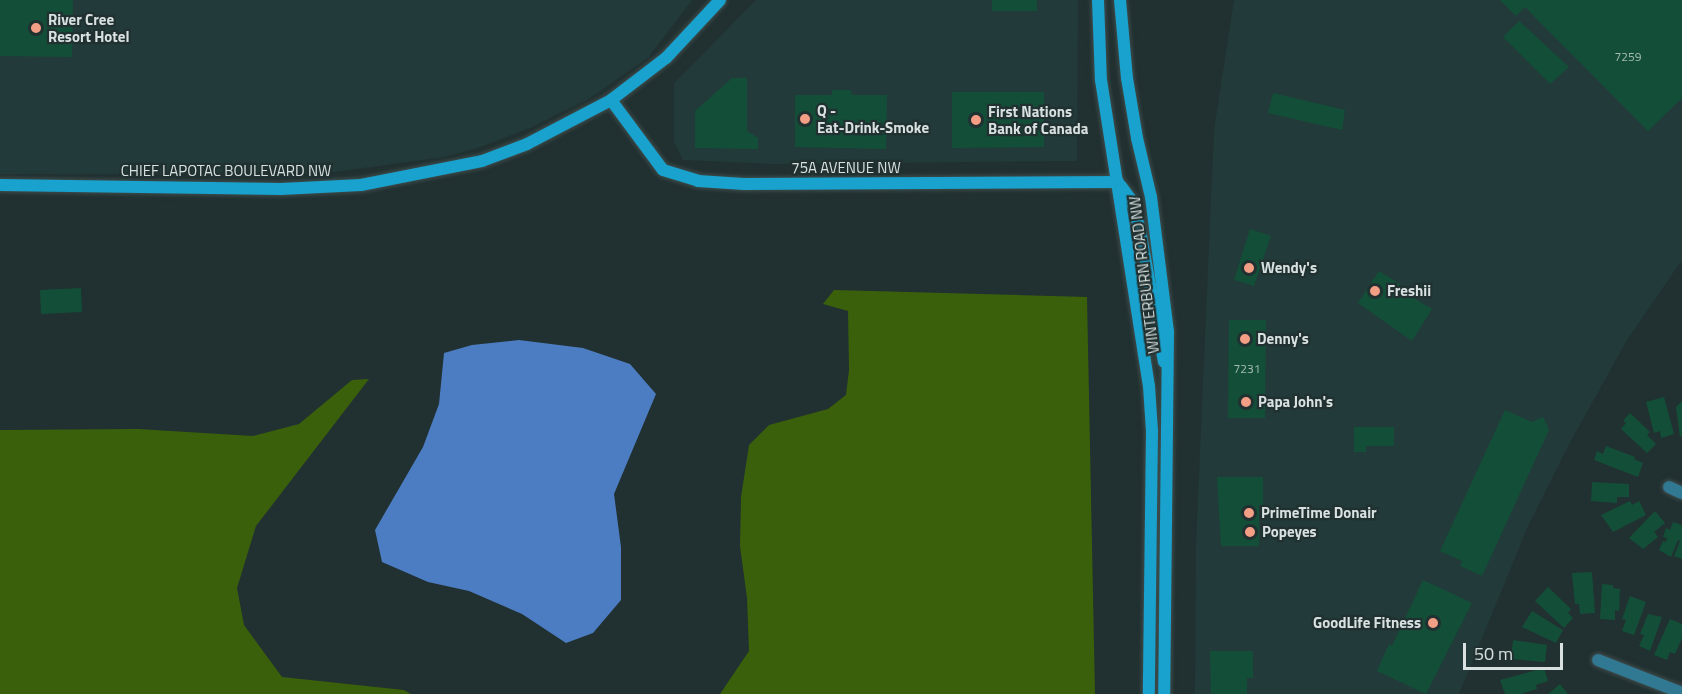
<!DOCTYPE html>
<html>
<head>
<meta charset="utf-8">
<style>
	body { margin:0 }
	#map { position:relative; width:1682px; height:694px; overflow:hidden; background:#213030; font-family:"Titillium Web",sans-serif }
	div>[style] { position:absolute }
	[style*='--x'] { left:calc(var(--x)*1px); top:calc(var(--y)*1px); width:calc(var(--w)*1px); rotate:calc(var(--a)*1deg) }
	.built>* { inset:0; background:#223a39 }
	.green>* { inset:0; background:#3a600c }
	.water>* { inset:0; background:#4c7dc3 }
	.building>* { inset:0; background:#134f38 }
	.roads { filter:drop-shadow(0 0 2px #3e4c4c) drop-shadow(0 0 2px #3e4c4c) }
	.street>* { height:12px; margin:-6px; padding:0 6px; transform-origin:6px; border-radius:6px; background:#317893 }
	.secondary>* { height:12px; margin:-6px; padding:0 6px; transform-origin:6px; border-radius:6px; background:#18a2cd }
	.dots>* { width:16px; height:16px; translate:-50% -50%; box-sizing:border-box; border:3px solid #213030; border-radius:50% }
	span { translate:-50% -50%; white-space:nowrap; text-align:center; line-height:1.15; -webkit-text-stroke:4.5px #213030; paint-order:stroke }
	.number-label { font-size:12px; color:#a7bcb6 }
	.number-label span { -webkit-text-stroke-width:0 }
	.poi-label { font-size:15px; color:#d8e1e0; font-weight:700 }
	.left { translate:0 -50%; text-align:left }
	.right { translate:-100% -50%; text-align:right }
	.street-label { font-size:15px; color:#d8e1e0 }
	.scale { position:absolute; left:1463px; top:643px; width:100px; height:27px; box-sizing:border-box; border:3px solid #d8e1e0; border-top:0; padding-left:8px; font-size:18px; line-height:21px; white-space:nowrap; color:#d8e1e0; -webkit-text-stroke:4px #213030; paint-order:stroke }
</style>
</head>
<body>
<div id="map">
	<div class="built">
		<div style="clip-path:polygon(0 0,692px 0,648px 58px,589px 99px,530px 128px,481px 147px,445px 157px,319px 174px,0 174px)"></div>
		<div style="clip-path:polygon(756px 0,1078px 0,1077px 161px,773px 164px,683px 160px,674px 142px,674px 83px)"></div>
		<div style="clip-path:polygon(1234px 0,1682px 0,1682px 260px,1627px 340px,1567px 448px,1529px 524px,1459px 694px,1195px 694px,1196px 543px,1214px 130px)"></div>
	</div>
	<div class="green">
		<div style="clip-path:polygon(834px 290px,1087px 297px,1095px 694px,720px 694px,749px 651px,747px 598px,740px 546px,741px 497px,749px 445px,769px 425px,828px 409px,846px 395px,849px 370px,848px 311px,823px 304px)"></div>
		<div style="clip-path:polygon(369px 379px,256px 526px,237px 588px,244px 625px,282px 677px,404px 690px,411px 694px,0 694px,0 430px,138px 429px,253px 436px,299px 424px,352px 380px)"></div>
	</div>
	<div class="water">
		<div style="clip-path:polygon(519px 340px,583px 348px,630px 364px,656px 394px,614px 494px,621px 547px,621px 600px,593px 633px,566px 643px,522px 614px,469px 591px,428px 582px,382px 562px,375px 530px,423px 447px,439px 404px,444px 353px,472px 345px)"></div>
	</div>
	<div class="building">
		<div style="clip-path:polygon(0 0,73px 0,72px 57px,0 56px)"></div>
		<div style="clip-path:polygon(992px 0,1037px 0,1037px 11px,992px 11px)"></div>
		<div style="clip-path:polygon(1500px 0,1682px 0,1682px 101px,1681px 99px,1648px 131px,1525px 7px,1516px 16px)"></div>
		<div style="clip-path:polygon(1519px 21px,1569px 67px,1550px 84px,1503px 37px)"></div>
		<div style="clip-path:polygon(732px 78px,747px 78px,747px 131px,758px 138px,758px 149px,695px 148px,695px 111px)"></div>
		<div style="clip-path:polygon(832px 90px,850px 90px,852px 95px,887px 95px,886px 149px,795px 147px,795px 95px,832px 95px)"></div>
		<div style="clip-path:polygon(952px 92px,1044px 92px,1044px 147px,952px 148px)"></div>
		<div style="clip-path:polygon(1273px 93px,1345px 110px,1342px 130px,1268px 113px)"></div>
		<div style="clip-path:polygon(1250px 229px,1271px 236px,1254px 286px,1234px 280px)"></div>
		<div style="clip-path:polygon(1379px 271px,1403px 286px,1400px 290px,1432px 309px,1412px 341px,1358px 303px)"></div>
		<div style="clip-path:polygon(81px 288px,82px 312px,41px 314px,40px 290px)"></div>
		<div style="clip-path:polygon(1229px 320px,1266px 320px,1265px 418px,1228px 418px)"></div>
		<div style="clip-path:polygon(1664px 397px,1674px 434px,1661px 438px,1660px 431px,1654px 433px,1646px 402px)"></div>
		<div style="clip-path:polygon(1682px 401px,1682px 436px,1680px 437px,1676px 407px)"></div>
		<div style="clip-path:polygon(1505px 410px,1532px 422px,1543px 417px,1549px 430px,1482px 576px,1460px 566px,1462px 561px,1440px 551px)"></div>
		<div style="clip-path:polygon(1630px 413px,1650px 432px,1647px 435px,1656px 444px,1647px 453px,1621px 429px,1626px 423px,1623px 421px)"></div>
		<div style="clip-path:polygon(1354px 427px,1394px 427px,1394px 446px,1366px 446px,1366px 452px,1354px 452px)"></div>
		<div style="clip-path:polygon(1606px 446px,1635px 457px,1634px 459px,1643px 463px,1638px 477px,1594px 460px,1597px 451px,1603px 454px)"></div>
		<div style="clip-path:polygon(1217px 477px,1263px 477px,1263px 505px,1259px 505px,1259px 546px,1221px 546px)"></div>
		<div style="clip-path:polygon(1592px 482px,1629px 484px,1629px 497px,1617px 497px,1617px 503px,1591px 501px)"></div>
		<div style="clip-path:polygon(1630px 501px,1632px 505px,1639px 501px,1646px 515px,1613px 532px,1601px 515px)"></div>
		<div style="clip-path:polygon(1655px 511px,1665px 523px,1654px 532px,1658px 537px,1643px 549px,1629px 538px)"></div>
		<div style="clip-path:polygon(1673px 522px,1682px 525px,1682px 559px,1674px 556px,1680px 541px,1678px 540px,1671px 557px,1659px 550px,1663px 541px,1666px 542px,1667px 538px,1663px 537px,1666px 528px,1670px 530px)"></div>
		<div style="clip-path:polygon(1592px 572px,1595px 613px,1580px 614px,1579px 604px,1575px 604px,1572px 573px)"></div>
		<div style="clip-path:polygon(1423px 580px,1472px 603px,1426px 694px,1377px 671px,1389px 644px,1392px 646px)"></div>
		<div style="clip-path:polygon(1602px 584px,1613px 585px,1613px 588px,1620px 589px,1619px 611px,1615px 610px,1615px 620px,1600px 619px)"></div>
		<div style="clip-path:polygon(1548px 587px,1571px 609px,1568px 613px,1573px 618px,1564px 628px,1535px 601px)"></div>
		<div style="clip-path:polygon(1630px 596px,1646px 602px,1634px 635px,1622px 631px,1626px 620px,1622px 619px)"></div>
		<div style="clip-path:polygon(1532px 611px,1563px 630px,1556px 643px,1522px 627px)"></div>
		<div style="clip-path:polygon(1648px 614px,1662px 617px,1650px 651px,1639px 646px,1644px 635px,1640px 634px)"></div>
		<div style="clip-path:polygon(1670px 619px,1682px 624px,1682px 638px,1675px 654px,1670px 652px,1667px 660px,1654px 655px)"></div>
		<div style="clip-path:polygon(1513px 640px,1547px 645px,1545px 662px,1511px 659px)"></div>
		<div style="clip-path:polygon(1210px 651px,1253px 651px,1253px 678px,1247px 678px,1247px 694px,1211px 694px)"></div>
		<div style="clip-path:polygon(1544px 668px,1548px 681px,1536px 685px,1537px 689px,1521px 694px,1505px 694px,1500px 680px)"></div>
		<div style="clip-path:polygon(1560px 684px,1568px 694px,1548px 694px)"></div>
	</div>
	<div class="roads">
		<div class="street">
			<div style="--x:1669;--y:487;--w:14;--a:25"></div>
			<div style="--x:1598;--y:660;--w:90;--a:21.4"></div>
		</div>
		<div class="secondary">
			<div style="--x:1098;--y:0;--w:80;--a:87.9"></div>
			<div style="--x:1101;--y:80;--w:310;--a:81.1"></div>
			<div style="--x:1149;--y:386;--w:45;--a:86.2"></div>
			<div style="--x:1152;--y:431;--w:263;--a:90.7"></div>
			<div style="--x:1120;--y:0;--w:78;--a:84.9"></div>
			<div style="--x:1127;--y:78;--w:61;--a:80.5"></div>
			<div style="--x:1137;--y:138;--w:61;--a:76.7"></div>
			<div style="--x:1151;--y:197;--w:136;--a:82.8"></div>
			<div style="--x:1168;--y:332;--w:362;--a:90.6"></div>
			<div style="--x:611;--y:100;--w:87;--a:53.4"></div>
			<div style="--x:663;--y:170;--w:37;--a:17"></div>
			<div style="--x:698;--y:181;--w:46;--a:3.7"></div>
			<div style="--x:744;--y:184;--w:374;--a:-0.3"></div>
			<div style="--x:0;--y:185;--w:281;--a:0.8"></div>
			<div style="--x:281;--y:189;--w:80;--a:-2.9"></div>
			<div style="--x:361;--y:185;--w:123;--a:-11.2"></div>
			<div style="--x:482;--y:161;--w:48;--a:-20.7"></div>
			<div style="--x:527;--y:144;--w:95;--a:-27.6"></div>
			<div style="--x:611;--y:100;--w:69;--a:-37.4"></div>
			<div style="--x:666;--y:58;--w:79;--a:-47"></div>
			<div style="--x:1121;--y:186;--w:19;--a:54"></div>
			<div style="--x:1132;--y:201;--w:30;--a:75"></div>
			<div style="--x:1140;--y:230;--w:134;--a:79.7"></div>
		</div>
	</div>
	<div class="dots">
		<div style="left:36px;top:28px;background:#f39f85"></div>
		<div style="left:805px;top:119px;background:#f39f85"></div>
		<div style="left:976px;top:120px;background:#f39f85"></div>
		<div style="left:1249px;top:268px;background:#f39f85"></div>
		<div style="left:1375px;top:291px;background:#f39f85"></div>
		<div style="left:1245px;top:339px;background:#f39f85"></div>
		<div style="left:1246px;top:402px;background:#f39f85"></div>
		<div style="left:1249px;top:513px;background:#f39f85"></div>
		<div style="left:1250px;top:532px;background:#f39f85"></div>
		<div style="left:1433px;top:623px;background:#f39f85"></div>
	</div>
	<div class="number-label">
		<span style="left:1628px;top:57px">7259</span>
		<span style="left:1247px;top:369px">7231</span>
	</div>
	<div class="poi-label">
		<span class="left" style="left:48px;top:28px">River Cree<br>Resort Hotel</span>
		<span class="left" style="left:817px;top:119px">Q -<br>Eat-Drink-Smoke</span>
		<span class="left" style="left:988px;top:120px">First Nations<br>Bank of Canada</span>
		<span class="left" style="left:1261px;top:268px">Wendy's</span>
		<span class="left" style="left:1387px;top:291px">Freshii</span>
		<span class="left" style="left:1257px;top:339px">Denny's</span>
		<span class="left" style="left:1258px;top:402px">Papa John's</span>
		<span class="left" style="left:1261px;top:513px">PrimeTime Donair</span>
		<span class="left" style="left:1262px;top:532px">Popeyes</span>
		<span class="right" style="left:1421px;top:623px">GoodLife Fitness</span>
	</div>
	<div class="street-label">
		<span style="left:846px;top:168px">75A AVENUE NW</span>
		<span style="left:226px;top:171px">CHIEF LAPOTAC BOULEVARD NW</span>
		<span style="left:1144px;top:275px;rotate:-97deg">WINTERBURN ROAD NW</span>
	</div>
	<div class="scale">50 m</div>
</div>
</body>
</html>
